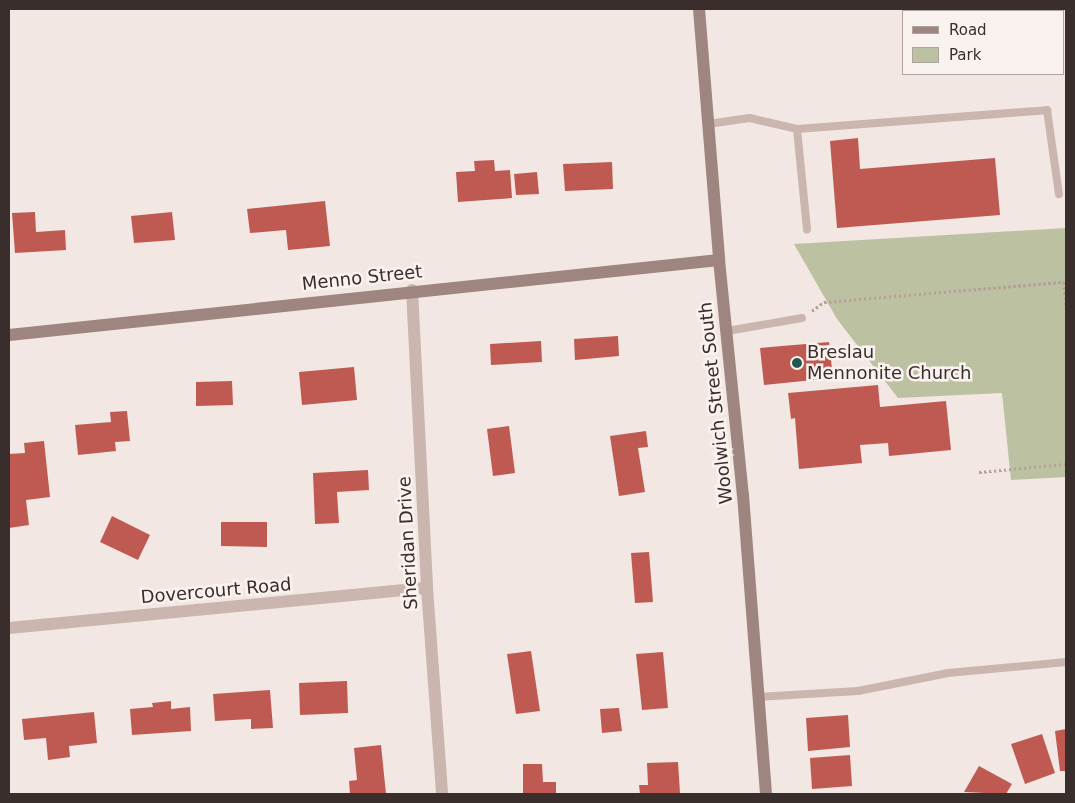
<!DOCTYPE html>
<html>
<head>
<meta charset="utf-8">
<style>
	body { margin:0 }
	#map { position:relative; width:1075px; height:803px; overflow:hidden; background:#f2e7e2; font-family:"DejaVu Sans",sans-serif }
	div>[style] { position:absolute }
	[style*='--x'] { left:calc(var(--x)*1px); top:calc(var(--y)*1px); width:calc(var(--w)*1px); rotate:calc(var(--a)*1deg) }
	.green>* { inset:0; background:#bcc1a2 }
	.building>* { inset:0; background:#bf5a53 }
	.path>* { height:3px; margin-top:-1.5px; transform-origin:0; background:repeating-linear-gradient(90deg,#b6a098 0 2.5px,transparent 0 5px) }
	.lane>* { height:8px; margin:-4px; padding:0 4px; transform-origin:4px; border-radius:4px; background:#cab6ae }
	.street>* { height:12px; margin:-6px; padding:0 6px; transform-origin:6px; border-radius:6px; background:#cab6ae }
	.secondary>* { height:12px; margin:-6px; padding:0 6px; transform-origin:6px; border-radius:6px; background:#9e857f }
	.dots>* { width:14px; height:14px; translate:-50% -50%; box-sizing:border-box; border:2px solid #faf2ee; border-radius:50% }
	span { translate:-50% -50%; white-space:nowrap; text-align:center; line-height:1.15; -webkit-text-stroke:5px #faf2ee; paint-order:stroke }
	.street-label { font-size:18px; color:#392e2c }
	.poi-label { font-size:18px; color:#392e2c }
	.left { translate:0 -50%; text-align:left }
	.frame { position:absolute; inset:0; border:10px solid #392e2c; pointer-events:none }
	.legend { position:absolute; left:902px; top:10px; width:162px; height:65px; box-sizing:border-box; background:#faf2ee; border:1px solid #ada4a0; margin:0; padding:6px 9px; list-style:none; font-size:15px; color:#392e2c }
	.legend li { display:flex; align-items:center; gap:10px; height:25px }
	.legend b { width:25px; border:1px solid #ada4a0 }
</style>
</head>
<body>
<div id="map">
	<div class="green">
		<div style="clip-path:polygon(1066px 228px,1066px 477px,1011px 480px,1002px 393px,898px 398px,837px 319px,794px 244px)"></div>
	</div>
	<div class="building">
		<div style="clip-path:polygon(858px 138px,860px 169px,995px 158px,1000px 215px,837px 228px,830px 141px)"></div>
		<div style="clip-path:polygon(494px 160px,495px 171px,510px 170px,512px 198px,458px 202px,456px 172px,475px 171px,474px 161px)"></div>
		<div style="clip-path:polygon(612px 162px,613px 189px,565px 191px,563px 164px)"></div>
		<div style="clip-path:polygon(537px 172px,539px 194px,516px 195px,514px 174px)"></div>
		<div style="clip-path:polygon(325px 201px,330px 246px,288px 250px,286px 230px,250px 233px,247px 209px)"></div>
		<div style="clip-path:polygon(35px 212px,36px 232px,65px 230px,66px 250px,15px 253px,12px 213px)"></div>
		<div style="clip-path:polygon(172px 212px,175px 240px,134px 243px,131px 216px)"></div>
		<div style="clip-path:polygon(618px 336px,619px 356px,575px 360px,574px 339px)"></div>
		<div style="clip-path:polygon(541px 341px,542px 362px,491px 365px,490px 344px)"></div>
		<div style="clip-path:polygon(829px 342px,833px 378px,764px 385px,760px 348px)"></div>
		<div style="clip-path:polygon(354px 367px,357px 400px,302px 405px,299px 372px)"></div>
		<div style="clip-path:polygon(232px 381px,233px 405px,196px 406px,196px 382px)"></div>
		<div style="clip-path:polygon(878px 385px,880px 407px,946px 401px,951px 450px,889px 456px,888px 443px,860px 445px,862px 463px,799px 469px,795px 418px,791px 419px,788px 393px)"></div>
		<div style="clip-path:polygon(127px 411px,130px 441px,115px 442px,116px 451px,78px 455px,75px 425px,111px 422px,110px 412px)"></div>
		<div style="clip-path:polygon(509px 426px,515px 473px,493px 476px,487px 429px)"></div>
		<div style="clip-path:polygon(646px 431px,648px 447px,638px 448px,645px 492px,619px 496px,610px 436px)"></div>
		<div style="clip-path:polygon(44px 441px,50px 497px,26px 500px,29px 525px,9px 528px,9px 454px,25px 453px,24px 443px)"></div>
		<div style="clip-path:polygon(368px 470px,369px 490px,337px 492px,339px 523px,315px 524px,313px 473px)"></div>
		<div style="clip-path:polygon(112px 516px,150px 535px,138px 560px,100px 542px)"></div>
		<div style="clip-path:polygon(221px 522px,267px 522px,267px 547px,221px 546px)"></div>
		<div style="clip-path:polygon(649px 552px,653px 602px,635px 603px,631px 553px)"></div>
		<div style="clip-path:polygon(531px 651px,540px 711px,516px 714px,507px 654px)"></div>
		<div style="clip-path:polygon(663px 652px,668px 708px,642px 710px,636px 654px)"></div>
		<div style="clip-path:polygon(347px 681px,348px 713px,300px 715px,299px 683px)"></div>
		<div style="clip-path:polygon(270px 690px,273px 728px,251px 729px,251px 719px,215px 721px,213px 694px)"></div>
		<div style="clip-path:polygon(171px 701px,171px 709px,190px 707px,191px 731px,132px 735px,130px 709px,153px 707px,152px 703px)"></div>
		<div style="clip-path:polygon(619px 708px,622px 731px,602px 733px,600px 709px)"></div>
		<div style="clip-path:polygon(94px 712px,97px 743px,69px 746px,70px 757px,48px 760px,46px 738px,24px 740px,22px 719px)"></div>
		<div style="clip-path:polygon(848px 715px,850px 747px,808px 751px,806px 718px)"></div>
		<div style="clip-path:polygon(1066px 729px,1066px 771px,1060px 771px,1055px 731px)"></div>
		<div style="clip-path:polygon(1042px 734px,1055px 773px,1025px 784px,1011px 744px)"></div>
		<div style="clip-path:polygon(381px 745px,386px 794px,350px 794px,349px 781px,357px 780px,354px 748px)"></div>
		<div style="clip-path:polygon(850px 755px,852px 786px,812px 789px,810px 758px)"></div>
		<div style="clip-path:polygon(678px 762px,680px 793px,640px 794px,639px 785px,648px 785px,647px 763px)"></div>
		<div style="clip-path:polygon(523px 764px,542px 764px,543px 782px,556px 782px,556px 794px,523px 794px)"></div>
		<div style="clip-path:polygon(979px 766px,1012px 784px,1006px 794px,964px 792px)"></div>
	</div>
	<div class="path">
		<div style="--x:812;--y:311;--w:15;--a:-37"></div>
		<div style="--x:824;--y:302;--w:241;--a:-4.8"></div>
		<div style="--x:1064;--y:282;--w:26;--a:86"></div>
		<div style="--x:979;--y:472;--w:87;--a:-5.3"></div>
	</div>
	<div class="lane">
		<div style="--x:708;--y:124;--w:42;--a:-8.1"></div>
		<div style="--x:750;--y:118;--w:48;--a:13.2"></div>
		<div style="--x:797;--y:129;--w:101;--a:84.3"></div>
		<div style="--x:797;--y:129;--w:251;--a:-4.3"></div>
		<div style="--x:1047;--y:110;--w:85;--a:81.9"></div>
		<div style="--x:727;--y:331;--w:76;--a:-9.8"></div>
		<div style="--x:757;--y:697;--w:101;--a:-3.4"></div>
		<div style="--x:858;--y:691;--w:92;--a:-11.3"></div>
		<div style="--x:948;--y:673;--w:119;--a:-5.3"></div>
	</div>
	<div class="street">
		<div style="--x:412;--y:290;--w:298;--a:87.1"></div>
		<div style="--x:427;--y:588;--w:207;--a:85.8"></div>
		<div style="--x:9;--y:628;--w:420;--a:-5.5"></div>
	</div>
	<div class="secondary">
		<div style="--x:699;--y:9;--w:252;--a:85.4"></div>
		<div style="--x:719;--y:260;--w:236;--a:84.2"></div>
		<div style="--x:743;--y:495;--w:300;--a:85.6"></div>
		<div style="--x:9;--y:335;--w:714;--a:-6.03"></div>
	</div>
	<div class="dots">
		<div style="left:797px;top:363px;background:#235953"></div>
	</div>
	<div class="street-label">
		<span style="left:362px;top:278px;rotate:-6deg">Menno Street</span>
		<span style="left:716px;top:403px;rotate:-96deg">Woolwich Street South</span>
		<span style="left:408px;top:543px;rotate:-93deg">Sheridan Drive</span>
		<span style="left:216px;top:591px;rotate:-5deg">Dovercourt Road</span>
	</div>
	<div class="poi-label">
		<span class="left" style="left:807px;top:363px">Breslau<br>Mennonite Church</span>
	</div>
	<div class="frame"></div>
	<ul class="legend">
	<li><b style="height:6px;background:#9e857f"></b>Road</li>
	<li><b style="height:14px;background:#bcc1a2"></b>Park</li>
	</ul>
</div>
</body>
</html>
